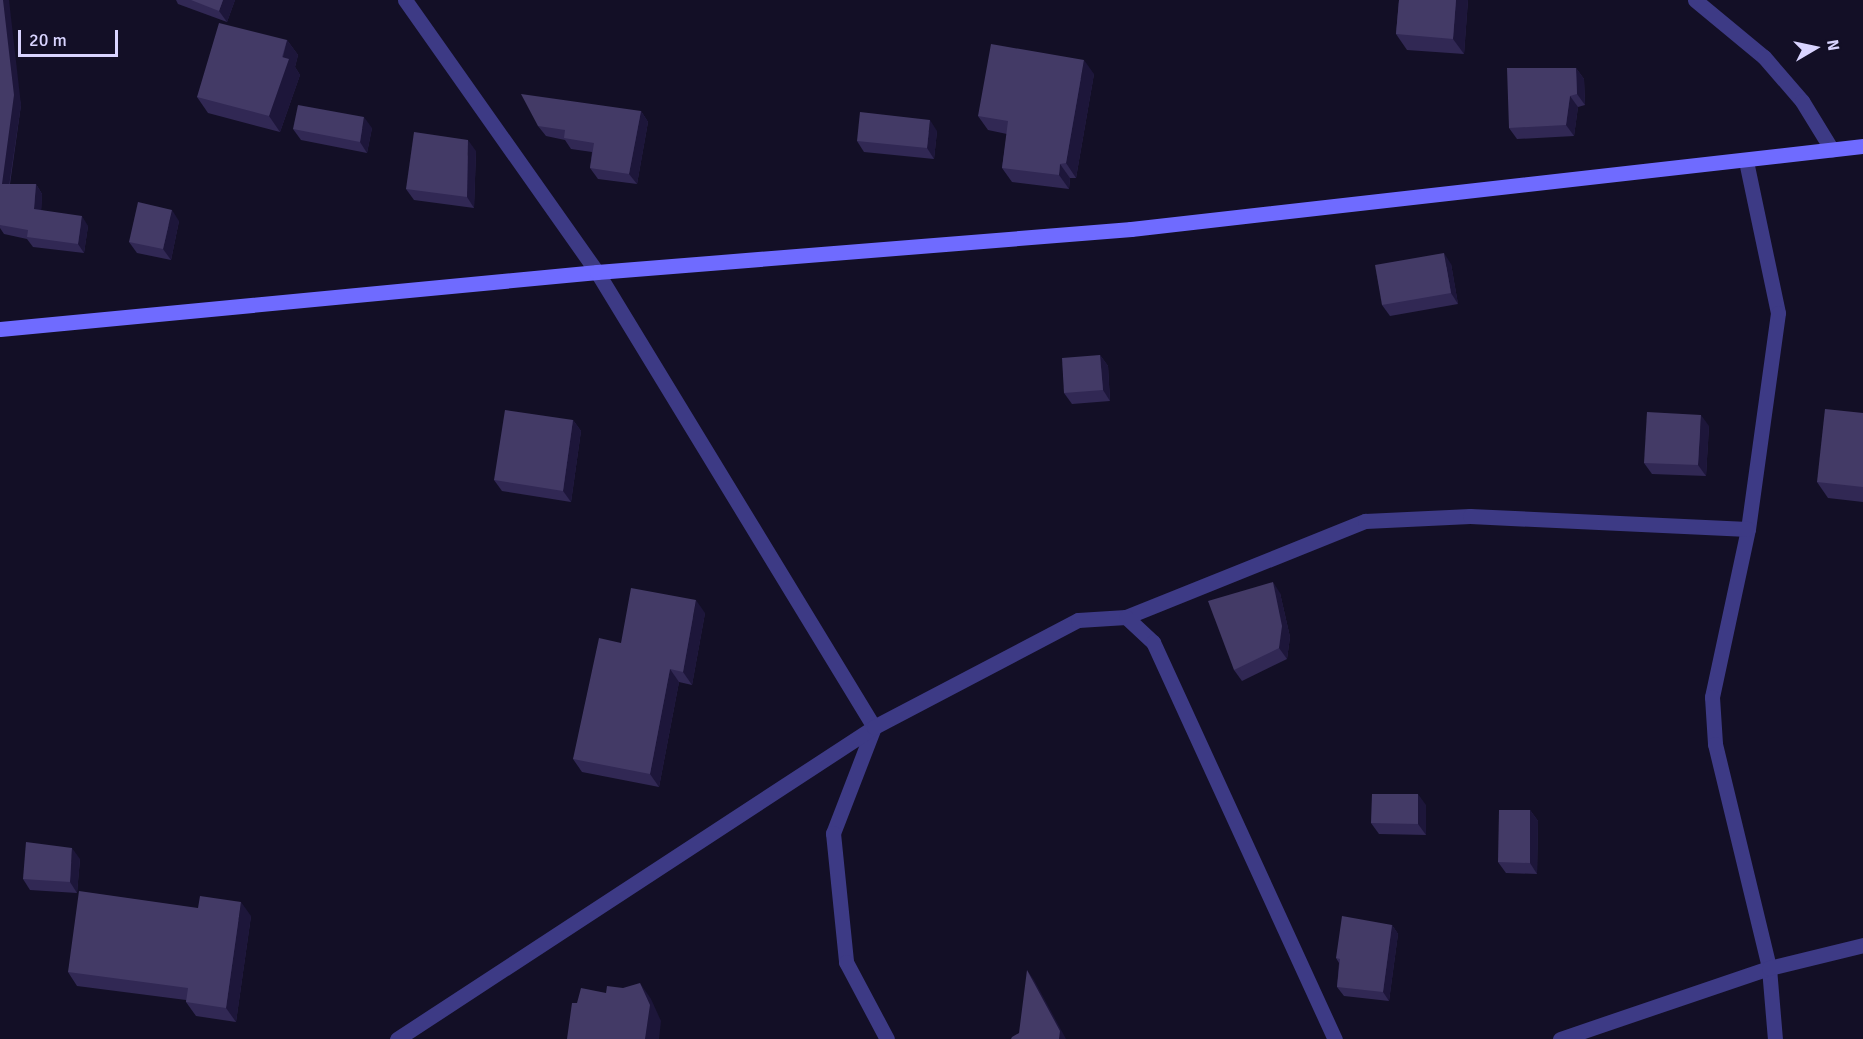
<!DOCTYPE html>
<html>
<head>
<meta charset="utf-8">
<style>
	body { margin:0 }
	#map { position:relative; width:1863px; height:1039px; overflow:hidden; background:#130f26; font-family:Signika,sans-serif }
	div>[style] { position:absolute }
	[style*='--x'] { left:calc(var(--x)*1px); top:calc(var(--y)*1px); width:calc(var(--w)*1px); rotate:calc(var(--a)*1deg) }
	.street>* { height:15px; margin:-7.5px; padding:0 7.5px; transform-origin:7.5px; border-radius:7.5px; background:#3d3a85 }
	.secondary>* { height:15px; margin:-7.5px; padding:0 7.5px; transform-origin:7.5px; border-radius:7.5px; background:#6f6bff }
	.wall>* { inset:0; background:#312854 }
	.shaded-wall>* { inset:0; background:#1d163a }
	.building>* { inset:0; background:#433a66 }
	span { translate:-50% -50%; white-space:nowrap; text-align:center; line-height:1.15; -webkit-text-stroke:4.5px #130f26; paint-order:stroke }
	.north { position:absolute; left:1785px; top:18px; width:60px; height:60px; -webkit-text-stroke:4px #130f26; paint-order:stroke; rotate:81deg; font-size:16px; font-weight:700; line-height:24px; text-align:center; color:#d9d4ff }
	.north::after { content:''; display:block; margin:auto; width:21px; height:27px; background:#d9d4ff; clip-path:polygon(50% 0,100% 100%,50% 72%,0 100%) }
	.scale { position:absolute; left:18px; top:30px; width:100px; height:27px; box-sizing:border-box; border:3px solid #d9d4ff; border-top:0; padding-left:8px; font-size:18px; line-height:21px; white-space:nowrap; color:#d9d4ff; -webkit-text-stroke:4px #130f26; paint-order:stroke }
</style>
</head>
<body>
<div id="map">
	<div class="street">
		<div style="--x:405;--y:0;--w:333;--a:54.8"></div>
		<div style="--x:597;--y:272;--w:533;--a:58.67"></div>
		<div style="--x:874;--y:727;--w:114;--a:111.1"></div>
		<div style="--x:833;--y:833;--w:130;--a:84.2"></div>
		<div style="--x:846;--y:962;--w:87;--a:62"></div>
		<div style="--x:1695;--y:0;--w:89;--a:39.6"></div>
		<div style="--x:1764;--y:57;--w:58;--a:49.2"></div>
		<div style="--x:1802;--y:101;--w:57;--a:58.5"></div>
		<div style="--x:1746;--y:161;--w:155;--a:78.1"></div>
		<div style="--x:1778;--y:313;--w:218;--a:97.9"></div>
		<div style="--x:1748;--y:529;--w:172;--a:102.1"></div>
		<div style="--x:1712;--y:697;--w:47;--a:86.3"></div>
		<div style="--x:1715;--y:744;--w:230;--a:76.4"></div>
		<div style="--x:1769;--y:968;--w:71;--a:85.2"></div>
		<div style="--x:1126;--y:617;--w:258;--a:-21.9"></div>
		<div style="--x:1365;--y:521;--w:105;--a:-2.7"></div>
		<div style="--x:1470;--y:516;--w:278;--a:2.7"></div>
		<div style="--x:397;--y:1039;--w:570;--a:-33.19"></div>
		<div style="--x:874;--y:727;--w:230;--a:-27.7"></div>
		<div style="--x:1078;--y:620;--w:48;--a:-3.6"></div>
		<div style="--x:1126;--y:617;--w:37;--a:43"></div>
		<div style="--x:1153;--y:642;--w:437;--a:65.4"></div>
		<div style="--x:1560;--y:1039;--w:221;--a:-18.8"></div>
		<div style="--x:1769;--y:968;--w:97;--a:-13.7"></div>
	</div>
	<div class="secondary">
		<div style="--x:0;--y:329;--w:600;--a:-5.45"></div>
		<div style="--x:597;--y:272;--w:536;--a:-4.6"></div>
		<div style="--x:1131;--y:229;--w:737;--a:-6.47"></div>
	</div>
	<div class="wall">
		<div style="clip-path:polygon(0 0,21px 105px,10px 184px,36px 184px,42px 194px,41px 210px,88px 226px,84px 253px,33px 247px,27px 239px,4px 234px,0 228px)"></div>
		<div style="clip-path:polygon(176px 0,235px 0,227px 22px,178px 4px)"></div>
		<div style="clip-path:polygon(1399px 0,1468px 0,1464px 54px,1407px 50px,1396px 34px)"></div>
		<div style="clip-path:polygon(287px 40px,298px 55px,295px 67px,300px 75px,280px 132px,208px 113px,197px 97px)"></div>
		<div style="clip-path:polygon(1576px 68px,1584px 79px,1585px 105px,1578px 107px,1574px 136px,1517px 139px,1509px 128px)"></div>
		<div style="clip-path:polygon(1094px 74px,1076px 178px,1070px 178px,1069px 189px,1012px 182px,1002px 168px,1007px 134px,988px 130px,978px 116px)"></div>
		<div style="clip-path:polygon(641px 111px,648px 122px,637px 184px,598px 179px,590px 168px,592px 152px,571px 149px,565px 140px,546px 136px,538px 126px)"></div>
		<div style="clip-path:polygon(372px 128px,367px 153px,301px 140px,293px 129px)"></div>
		<div style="clip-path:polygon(937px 131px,934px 159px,864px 152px,857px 141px)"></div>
		<div style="clip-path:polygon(476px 151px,474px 208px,414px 200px,406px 189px)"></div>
		<div style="clip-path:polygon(179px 221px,171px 260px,137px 253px,129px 242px)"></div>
		<div style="clip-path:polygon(1451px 264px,1458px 304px,1390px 316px,1382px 305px)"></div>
		<div style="clip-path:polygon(1100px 355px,1108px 366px,1110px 401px,1072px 404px,1064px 393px)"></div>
		<div style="clip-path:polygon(1863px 413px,1863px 502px,1828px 498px,1817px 482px)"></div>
		<div style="clip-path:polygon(573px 420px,581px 431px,571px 502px,502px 491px,494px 480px)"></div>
		<div style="clip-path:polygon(1709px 426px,1706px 476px,1652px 474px,1644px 463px)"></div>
		<div style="clip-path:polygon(1280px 593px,1290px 637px,1287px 659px,1242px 681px,1234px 670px)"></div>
		<div style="clip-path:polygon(705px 613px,692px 685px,679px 682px,659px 787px,582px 772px,573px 759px,621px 643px)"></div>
		<div style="clip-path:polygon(1426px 805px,1426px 835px,1379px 834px,1371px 823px)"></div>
		<div style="clip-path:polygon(1530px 810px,1538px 821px,1537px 874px,1506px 873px,1498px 862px)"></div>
		<div style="clip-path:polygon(80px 859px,77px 893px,30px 890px,23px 879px)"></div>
		<div style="clip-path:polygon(251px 916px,236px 1022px,196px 1016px,186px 1002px,186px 1000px,77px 986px,68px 972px)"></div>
		<div style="clip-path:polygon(1392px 925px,1398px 934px,1389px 1001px,1344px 996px,1337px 987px,1339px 963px,1336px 958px)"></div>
	</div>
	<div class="shaded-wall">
		<div style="clip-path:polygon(3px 0,9px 0,21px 105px,8px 193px,2px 184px)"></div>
		<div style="clip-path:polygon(223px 0,235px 0,227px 22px,219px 11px)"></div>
		<div style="clip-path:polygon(1456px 0,1468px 0,1464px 54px,1453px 39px)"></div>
		<div style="clip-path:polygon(287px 40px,298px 55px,295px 67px,300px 75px,280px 132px,269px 116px)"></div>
		<div style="clip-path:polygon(1084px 60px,1094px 74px,1076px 178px,1066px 163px)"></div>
		<div style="clip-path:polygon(1576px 68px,1584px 79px,1585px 105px,1577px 94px)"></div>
		<div style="clip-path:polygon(1570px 96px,1578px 107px,1574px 136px,1566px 125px)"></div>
		<div style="clip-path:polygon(641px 111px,648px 122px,637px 184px,629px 174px)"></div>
		<div style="clip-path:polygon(364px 117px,372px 128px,367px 153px,360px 142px)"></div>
		<div style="clip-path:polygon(930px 120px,937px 131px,934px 159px,927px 148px)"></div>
		<div style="clip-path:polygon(468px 140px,476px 151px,474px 208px,467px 197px)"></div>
		<div style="clip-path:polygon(1060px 164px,1070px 178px,1069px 189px,1059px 175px)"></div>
		<div style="clip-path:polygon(36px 184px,42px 194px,41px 219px,34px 209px)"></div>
		<div style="clip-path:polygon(172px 210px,179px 221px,171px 260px,163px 249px)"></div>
		<div style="clip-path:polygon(82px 216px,88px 226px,84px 253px,78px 244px)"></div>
		<div style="clip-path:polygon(1444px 253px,1451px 264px,1458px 304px,1451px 293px)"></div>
		<div style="clip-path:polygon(1100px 355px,1108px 366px,1110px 401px,1103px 390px)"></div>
		<div style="clip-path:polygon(1701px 415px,1709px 426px,1706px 476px,1698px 465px)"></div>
		<div style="clip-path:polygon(573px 420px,581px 431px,571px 502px,563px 491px)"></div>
		<div style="clip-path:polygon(1273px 582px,1280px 593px,1290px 637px,1287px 659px,1279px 648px)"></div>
		<div style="clip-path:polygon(696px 600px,705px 613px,692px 685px,683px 672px)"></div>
		<div style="clip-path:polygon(670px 669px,679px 682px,659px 787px,650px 774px)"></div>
		<div style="clip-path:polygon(1418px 794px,1426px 805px,1426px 835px,1418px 824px)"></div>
		<div style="clip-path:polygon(1530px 810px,1538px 821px,1537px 874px,1530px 863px)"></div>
		<div style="clip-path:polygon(72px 848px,80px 859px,77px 893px,70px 882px)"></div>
		<div style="clip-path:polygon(241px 902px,251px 916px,236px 1022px,226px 1008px)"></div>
		<div style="clip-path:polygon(1392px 925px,1398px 934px,1389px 1001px,1383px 992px)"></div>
		<div style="clip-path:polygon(1027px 970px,1034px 980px,1066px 1039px,1059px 1039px)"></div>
		<div style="clip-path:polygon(640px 983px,651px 999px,661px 1021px,659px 1039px,645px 1039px)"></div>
	</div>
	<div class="building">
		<div style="clip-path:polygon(0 0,3px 0,14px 95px,2px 184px,36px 184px,34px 209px,82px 216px,78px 244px,27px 237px,28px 230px,0 225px)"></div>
		<div style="clip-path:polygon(191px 0,223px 0,219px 11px)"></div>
		<div style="clip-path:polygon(1399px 0,1456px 0,1453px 39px,1396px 34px)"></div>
		<div style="clip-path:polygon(219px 23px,287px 40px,282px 57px,289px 59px,269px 116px,197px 97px)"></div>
		<div style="clip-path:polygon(991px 44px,1084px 60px,1066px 163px,1060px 164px,1059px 175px,1002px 168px,1008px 121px,978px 116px)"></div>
		<div style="clip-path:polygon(1507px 68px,1576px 68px,1577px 94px,1570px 96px,1566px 125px,1509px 128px)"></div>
		<div style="clip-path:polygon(521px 94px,641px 111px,629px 174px,590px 168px,594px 143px,564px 138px,565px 130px,538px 126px)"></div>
		<div style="clip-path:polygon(298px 105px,364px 117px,360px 142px,293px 129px)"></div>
		<div style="clip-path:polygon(860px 112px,930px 120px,927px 148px,857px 141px)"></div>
		<div style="clip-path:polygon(414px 132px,468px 140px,467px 197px,406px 189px)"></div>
		<div style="clip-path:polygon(138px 202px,172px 210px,163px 249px,129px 242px)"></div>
		<div style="clip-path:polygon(1444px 253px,1451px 293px,1382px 305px,1375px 265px)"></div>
		<div style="clip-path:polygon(1100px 355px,1103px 390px,1064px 393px,1062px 358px)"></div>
		<div style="clip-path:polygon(1825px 409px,1863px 413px,1863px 487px,1817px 482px)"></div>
		<div style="clip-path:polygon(505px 410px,573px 420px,563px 491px,494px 480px)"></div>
		<div style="clip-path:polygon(1647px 412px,1701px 415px,1698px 465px,1644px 463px)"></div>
		<div style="clip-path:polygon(1273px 582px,1282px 626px,1279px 648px,1234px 670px,1208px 601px)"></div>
		<div style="clip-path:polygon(631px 588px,696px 600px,683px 672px,670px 669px,650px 774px,573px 759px,599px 638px,621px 643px)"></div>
		<div style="clip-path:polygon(1372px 794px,1418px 794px,1418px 824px,1371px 823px)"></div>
		<div style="clip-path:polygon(1499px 810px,1530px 810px,1530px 863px,1498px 862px)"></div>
		<div style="clip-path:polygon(26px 842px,72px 848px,70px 882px,23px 879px)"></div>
		<div style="clip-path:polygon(79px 891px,198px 908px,200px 896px,241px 902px,226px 1008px,186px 1002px,188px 988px,68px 972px)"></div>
		<div style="clip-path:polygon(1342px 916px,1392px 925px,1383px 992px,1337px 987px,1340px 959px,1336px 958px)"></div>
		<div style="clip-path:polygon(1027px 970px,1060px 1031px,1059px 1039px,1011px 1039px,1012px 1037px,1019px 1033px)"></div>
		<div style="clip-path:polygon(640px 983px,650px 1005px,645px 1039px,567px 1039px,572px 1003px,577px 1003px,581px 988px,606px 993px,607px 986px,623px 988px)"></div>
	</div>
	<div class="north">N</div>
	<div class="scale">20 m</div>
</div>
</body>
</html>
